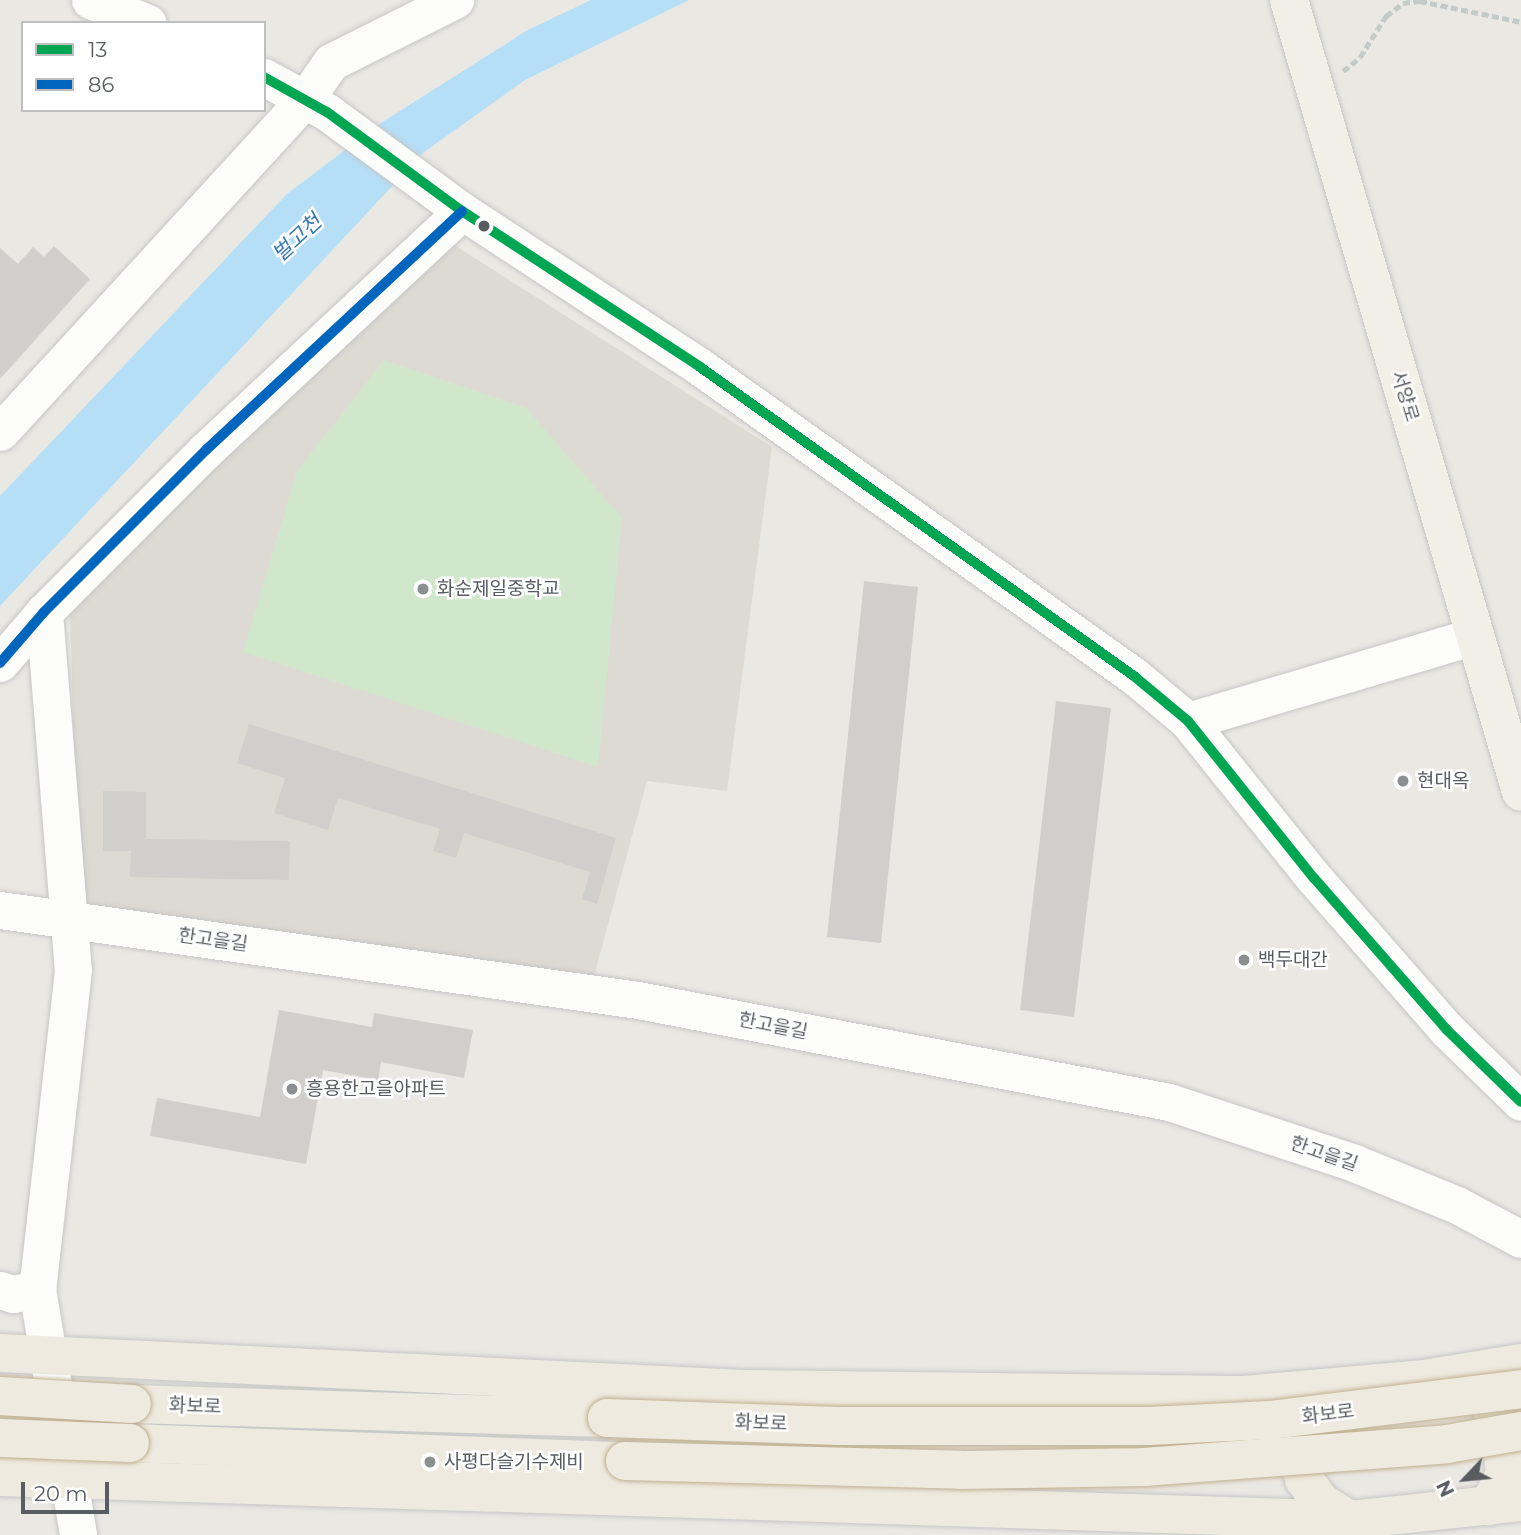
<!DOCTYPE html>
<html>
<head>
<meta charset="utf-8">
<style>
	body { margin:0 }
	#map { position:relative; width:1521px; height:1535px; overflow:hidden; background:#eae8e3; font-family:Montserrat,"Noto Sans KR",sans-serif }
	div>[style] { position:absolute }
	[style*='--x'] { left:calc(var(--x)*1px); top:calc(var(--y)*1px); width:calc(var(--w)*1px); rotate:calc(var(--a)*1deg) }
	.education>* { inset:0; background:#dddad3 }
	.green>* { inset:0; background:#d1e7cc }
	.water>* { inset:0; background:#b5def7 }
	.building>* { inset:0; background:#d0cfcc }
	.path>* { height:4.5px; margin-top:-2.25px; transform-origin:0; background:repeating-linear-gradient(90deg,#c4cac7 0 7px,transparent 0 10.5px) }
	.roads { filter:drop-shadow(0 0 2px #c6c6c6) drop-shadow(0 0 2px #c6c6c6) }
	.minor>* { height:37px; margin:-18.5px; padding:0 18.5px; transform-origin:18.5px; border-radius:18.5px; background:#fcfcfb }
	.major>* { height:38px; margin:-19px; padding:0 19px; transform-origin:19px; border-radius:19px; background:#f2efe6 }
	.highway>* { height:38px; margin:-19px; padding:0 19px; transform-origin:19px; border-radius:19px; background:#eeeadf }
	.bridges { filter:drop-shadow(0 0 2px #c1b090) drop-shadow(0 0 2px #c1b090) }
	.highway-bridge>* { height:38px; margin:-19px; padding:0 19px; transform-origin:19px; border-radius:19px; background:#eeeadf }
	.bus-1>* { height:10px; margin:-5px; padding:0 5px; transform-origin:5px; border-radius:5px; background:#00a651 }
	.bus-2>* { height:10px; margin:-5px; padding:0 5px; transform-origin:5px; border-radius:5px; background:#0065bd }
	.dots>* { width:19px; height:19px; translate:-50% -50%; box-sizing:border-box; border:4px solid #fff; border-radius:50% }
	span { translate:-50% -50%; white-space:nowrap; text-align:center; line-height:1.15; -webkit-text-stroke:5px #fff; paint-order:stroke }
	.street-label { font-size:19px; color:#595d62 }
	.poi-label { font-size:19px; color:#595d62 }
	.left { translate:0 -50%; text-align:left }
	.water-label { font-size:21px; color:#377ab5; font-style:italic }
	.legend { position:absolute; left:21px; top:21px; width:245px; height:91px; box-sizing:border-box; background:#fff; border:2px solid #bdbec0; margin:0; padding:9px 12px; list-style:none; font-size:21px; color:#595d62 }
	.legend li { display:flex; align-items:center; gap:14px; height:35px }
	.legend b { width:35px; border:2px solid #bdbec0 }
	.north { position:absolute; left:1430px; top:1444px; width:70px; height:70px; -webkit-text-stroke:5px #fff; paint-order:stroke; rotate:244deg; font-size:19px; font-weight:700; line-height:28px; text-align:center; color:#595d62 }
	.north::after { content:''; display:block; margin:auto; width:24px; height:32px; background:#595d62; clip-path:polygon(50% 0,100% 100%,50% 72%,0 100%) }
	.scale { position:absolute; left:21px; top:1482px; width:88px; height:32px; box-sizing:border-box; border:4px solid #595d62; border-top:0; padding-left:9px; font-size:21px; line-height:24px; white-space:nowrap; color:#595d62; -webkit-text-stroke:5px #fff; paint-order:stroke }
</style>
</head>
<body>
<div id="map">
	<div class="education">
		<div style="clip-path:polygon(448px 241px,772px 447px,727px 791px,647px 781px,593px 980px,78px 903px,70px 612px,222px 455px)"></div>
	</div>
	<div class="green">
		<div style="clip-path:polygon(384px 360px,526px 408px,622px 518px,598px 767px,243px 652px,297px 471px)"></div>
	</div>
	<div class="water">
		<div style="clip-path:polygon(591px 0,689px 0,525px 80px,424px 152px,0 606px,0 496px,287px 194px,381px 123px,526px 31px)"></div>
	</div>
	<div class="building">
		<div style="clip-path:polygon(54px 246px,90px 279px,0 379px,0 248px,18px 264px,33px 247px,44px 257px)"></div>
		<div style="clip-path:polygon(864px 581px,918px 587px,881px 943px,827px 937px)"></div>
		<div style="clip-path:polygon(1056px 701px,1111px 708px,1074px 1017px,1020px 1010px)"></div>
		<div style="clip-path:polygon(249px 724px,616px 838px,597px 904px,582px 899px,590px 872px,464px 833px,456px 858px,433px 851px,440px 829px,338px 798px,328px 830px,274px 813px,285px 778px,237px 763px)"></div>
		<div style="clip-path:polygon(103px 791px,146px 792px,146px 839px,290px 841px,289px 880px,130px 877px,131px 851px,103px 851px)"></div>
		<div style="clip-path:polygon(279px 1010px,372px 1027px,374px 1013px,473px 1030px,464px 1078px,381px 1062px,378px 1080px,323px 1070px,306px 1164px,150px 1136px,157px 1098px,260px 1117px)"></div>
	</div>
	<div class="path">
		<div style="--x:1343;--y:71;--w:22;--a:-39"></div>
		<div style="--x:1360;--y:57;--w:49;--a:-57.6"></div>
		<div style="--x:1386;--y:16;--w:21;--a:-37"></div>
		<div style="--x:1403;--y:3;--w:17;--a:-7"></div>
		<div style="--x:1420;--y:1;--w:103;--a:11.7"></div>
	</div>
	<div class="roads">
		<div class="minor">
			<div style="--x:90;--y:0;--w:62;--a:21.6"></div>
			<div style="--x:264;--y:77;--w:72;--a:29.1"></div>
			<div style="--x:327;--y:112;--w:167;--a:36.3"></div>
			<div style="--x:462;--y:211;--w:285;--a:33.2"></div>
			<div style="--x:700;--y:367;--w:533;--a:35.45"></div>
			<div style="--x:1134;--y:676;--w:70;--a:39.8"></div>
			<div style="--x:1188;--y:721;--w:201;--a:51.3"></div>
			<div style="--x:1314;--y:878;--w:202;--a:48.8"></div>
			<div style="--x:1447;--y:1030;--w:103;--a:44.2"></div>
			<div style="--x:0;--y:432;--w:453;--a:-47.5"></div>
			<div style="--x:306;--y:98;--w:44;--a:-55.2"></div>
			<div style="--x:331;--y:62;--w:139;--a:-26.6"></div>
			<div style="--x:44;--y:612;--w:359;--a:85.4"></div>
			<div style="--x:73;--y:970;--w:321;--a:96.4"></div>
			<div style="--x:37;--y:1289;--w:249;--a:80.5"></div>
			<div style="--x:0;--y:663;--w:67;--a:-49.2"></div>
			<div style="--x:44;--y:612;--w:229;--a:-45"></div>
			<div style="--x:206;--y:450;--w:350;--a:-43"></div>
			<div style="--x:1188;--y:721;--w:299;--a:-16.5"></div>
			<div style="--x:0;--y:910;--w:644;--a:8.03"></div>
			<div style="--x:638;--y:1000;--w:541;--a:10.87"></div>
			<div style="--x:1169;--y:1102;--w:195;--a:18.2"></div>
			<div style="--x:1354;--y:1163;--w:111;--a:22.2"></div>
			<div style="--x:1457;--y:1205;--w:72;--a:28"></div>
			<div style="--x:0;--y:1290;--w:14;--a:17"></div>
			<div style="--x:13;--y:1294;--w:25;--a:-12"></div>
		</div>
		<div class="major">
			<div style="--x:1289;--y:0;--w:825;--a:73.67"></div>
		</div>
		<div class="highway">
			<div style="--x:0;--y:1353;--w:745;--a:2.77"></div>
			<div style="--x:744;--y:1389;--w:500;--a:0.69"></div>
			<div style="--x:1244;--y:1395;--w:181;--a:-5.1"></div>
			<div style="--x:1424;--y:1379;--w:98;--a:-9.4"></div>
			<div style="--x:1453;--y:1382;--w:38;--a:28"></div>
			<div style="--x:1487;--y:1400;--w:31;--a:65"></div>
			<div style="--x:1500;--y:1428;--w:45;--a:83.7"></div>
			<div style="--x:1505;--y:1473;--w:37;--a:116"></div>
			<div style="--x:132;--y:1404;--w:475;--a:1.7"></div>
			<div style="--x:1300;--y:1422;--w:27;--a:96"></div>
			<div style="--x:1297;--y:1449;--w:31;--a:77"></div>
			<div style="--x:1304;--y:1479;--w:29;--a:54"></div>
			<div style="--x:1321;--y:1502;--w:34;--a:32"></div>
			<div style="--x:130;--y:1443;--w:495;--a:2.1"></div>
			<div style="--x:0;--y:1477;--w:1351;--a:1.82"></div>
			<div style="--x:1350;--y:1520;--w:172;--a:-6"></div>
		</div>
	</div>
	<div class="bridges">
		<div class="highway-bridge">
			<div style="--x:0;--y:1396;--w:132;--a:3.5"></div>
			<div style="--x:607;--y:1418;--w:231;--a:2"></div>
			<div style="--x:838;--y:1426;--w:311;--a:0"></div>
			<div style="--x:1149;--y:1426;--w:121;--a:-2.8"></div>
			<div style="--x:1270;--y:1420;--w:253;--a:-7"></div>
			<div style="--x:0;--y:1438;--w:130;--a:2.2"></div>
			<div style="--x:625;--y:1461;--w:336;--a:1.5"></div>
			<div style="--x:961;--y:1470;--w:183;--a:-0.9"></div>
			<div style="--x:1144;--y:1467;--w:304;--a:-4.3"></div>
			<div style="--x:1447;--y:1444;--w:75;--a:-10"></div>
		</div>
	</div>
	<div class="bus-1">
		<div style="--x:264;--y:77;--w:72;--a:29.1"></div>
		<div style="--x:327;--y:112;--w:167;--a:36.3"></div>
		<div style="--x:462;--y:211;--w:285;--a:33.2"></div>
		<div style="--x:700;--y:367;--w:533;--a:35.45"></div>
		<div style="--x:1134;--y:676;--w:70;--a:39.8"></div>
		<div style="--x:1188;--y:721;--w:201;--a:51.3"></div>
		<div style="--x:1314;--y:878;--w:202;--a:48.8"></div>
		<div style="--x:1447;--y:1030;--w:103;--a:44.2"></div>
	</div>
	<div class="bus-2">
		<div style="--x:0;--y:663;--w:67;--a:-49.2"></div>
		<div style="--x:44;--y:612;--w:229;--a:-45"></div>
		<div style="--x:206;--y:450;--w:350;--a:-43"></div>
	</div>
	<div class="dots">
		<div style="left:484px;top:226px;background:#595d62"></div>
		<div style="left:423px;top:589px;background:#8c8e8f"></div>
		<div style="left:1403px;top:781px;background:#8c8e8f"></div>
		<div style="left:1244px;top:960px;background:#8c8e8f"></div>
		<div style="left:292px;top:1089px;background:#8c8e8f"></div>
		<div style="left:430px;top:1462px;background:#8c8e8f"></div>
	</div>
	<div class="street-label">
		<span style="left:1405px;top:396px;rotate:73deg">서양로</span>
		<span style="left:213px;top:940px;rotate:8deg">한고을길</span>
		<span style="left:773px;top:1026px;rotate:11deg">한고을길</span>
		<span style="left:1324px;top:1154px;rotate:19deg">한고을길</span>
		<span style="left:195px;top:1406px;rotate:2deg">화보로</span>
		<span style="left:1328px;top:1414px;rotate:-7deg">화보로</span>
		<span style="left:761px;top:1423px;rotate:2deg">화보로</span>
	</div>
	<div class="poi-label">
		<span class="left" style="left:437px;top:589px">화순제일중학교</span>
		<span class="left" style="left:1417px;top:781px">현대옥</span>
		<span class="left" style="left:1258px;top:960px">백두대간</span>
		<span class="left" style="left:306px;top:1089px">흥용한고을아파트</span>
		<span class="left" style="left:444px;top:1462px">사평다슬기수제비</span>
	</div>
	<div class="water-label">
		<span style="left:297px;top:238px;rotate:-43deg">벌고천</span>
	</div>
	<ul class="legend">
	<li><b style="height:9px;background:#00a651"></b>13</li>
	<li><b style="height:9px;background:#0065bd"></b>86</li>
	</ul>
	<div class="north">N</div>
	<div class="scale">20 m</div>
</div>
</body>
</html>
